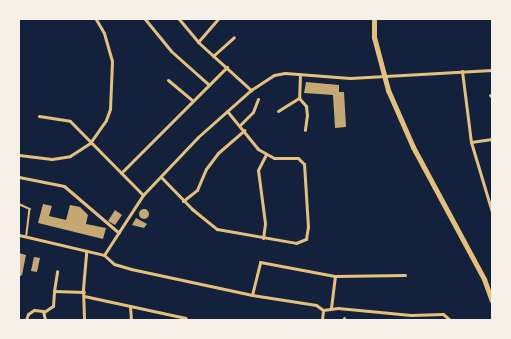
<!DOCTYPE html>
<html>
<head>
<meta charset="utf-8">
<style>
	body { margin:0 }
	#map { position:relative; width:511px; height:339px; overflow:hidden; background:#14213d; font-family:Overpass,sans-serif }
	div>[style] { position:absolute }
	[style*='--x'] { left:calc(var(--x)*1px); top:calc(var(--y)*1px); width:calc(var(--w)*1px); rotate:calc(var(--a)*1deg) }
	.building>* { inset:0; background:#c6a872 }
	.round { border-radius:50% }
	.service>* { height:1.5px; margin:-0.75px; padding:0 0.75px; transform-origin:0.75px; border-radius:0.75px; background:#e5c07b }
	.pedestrian>* { height:2.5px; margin:-1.25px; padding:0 1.25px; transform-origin:1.25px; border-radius:1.25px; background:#e5c07b }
	.minor>* { height:3px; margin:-1.5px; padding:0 1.5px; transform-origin:1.5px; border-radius:1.5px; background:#e5c07b }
	.primary>* { height:5px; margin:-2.5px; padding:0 2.5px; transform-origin:2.5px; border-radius:2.5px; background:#e5c07b }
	span { translate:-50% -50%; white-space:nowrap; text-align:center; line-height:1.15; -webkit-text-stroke:3px #f6f1e7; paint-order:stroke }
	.frame { position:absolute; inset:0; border:20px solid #f6f1e7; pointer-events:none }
</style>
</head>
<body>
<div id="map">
	<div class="building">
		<div style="clip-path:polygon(306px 82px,339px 85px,339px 92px,344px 92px,346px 127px,335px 128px,333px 95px,304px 93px)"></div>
		<div style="clip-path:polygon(43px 204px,52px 206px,49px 216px,66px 220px,70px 205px,80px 207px,88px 215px,86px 224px,106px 228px,103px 239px,38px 223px)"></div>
		<div class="round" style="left:139px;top:209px;width:10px;height:10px"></div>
		<div style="clip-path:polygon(115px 210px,122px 215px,115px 225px,108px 221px)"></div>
		<div style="clip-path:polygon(136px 218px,147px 224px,144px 228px,132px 225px)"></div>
		<div style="clip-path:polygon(19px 253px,26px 255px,22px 275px,19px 277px)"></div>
		<div style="clip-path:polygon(34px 257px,40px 258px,37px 272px,31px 271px)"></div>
	</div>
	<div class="service">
		<div style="--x:19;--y:204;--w:12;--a:24"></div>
		<div style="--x:30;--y:209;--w:26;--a:97"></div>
	</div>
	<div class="pedestrian">
		<div style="--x:83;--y:289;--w:38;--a:-85"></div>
	</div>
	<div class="minor">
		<div style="--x:145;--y:19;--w:41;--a:50.9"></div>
		<div style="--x:171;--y:51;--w:51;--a:41.8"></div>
		<div style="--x:179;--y:19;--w:30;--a:50"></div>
		<div style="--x:198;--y:42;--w:72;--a:42.2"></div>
		<div style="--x:198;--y:42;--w:30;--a:-49"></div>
		<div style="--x:213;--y:56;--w:28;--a:-42"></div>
		<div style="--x:462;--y:71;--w:72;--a:82.8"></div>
		<div style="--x:471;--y:142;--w:73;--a:73.3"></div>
		<div style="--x:300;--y:74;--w:24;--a:92"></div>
		<div style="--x:299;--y:98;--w:11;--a:49"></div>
		<div style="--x:306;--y:106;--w:9;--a:84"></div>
		<div style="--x:307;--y:115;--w:15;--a:98"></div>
		<div style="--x:168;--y:80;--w:31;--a:40"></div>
		<div style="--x:490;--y:95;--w:3;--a:45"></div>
		<div style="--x:278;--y:111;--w:25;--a:-32"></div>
		<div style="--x:39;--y:116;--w:31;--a:9"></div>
		<div style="--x:70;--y:121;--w:104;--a:45.4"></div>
		<div style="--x:240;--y:125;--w:18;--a:-45"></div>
		<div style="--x:253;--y:112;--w:14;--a:-69"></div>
		<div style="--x:471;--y:142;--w:21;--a:-8"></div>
		<div style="--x:19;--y:155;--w:33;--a:7"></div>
		<div style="--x:52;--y:159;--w:18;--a:-9"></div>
		<div style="--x:70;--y:156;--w:24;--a:-33"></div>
		<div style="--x:90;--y:143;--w:28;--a:-55"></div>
		<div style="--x:106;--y:120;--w:12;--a:-70"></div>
		<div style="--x:110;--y:109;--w:48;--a:-87.6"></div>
		<div style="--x:112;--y:61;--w:29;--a:-106"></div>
		<div style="--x:104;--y:33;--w:16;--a:-120"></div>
		<div style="--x:121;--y:173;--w:150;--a:-45"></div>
		<div style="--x:19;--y:177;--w:46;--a:11.3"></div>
		<div style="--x:64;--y:186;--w:72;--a:40.5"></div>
		<div style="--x:161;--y:177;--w:45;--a:45.9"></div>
		<div style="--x:192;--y:209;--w:32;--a:39"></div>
		<div style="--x:217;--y:229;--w:80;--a:10"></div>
		<div style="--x:296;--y:243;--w:11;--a:-22"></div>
		<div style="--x:306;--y:239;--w:12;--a:-81"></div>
		<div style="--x:308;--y:227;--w:63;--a:-93.6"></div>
		<div style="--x:304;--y:164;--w:8;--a:-135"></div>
		<div style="--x:298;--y:158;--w:24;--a:180"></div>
		<div style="--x:274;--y:158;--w:18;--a:-151"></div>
		<div style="--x:258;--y:149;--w:49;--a:-129.2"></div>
		<div style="--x:183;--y:201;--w:18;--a:-38"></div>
		<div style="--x:197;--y:190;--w:23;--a:-67"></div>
		<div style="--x:206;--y:169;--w:20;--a:-53"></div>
		<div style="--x:218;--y:153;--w:35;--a:-41"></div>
		<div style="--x:19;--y:235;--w:87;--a:13.2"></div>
		<div style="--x:263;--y:238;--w:15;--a:-82"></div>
		<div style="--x:265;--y:223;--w:53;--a:-97.5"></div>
		<div style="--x:258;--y:170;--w:18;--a:-63"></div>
		<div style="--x:104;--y:255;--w:72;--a:-57"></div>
		<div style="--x:143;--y:195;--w:80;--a:-46.5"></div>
		<div style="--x:198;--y:137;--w:71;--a:-41.6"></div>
		<div style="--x:251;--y:90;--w:27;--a:-33"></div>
		<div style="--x:274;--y:75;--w:11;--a:-10"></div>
		<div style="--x:285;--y:73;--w:65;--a:4.4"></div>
		<div style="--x:350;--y:78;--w:142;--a:-3.2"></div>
		<div style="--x:104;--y:255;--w:13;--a:42"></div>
		<div style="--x:114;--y:264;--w:18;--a:16"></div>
		<div style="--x:131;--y:269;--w:124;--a:12.1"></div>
		<div style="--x:252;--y:295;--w:65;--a:8.9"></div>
		<div style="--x:316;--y:305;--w:9;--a:36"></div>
		<div style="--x:83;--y:289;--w:31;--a:88"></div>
		<div style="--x:54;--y:291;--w:20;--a:-81"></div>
		<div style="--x:252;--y:295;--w:34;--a:-76"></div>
		<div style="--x:260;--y:262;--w:76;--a:10.6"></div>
		<div style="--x:335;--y:276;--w:70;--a:-0.8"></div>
		<div style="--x:84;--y:296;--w:104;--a:12.2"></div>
		<div style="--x:130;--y:306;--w:14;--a:86"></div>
		<div style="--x:331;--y:308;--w:32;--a:-83"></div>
		<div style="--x:323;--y:310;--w:15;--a:-8"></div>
		<div style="--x:338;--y:308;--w:73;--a:5.5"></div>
		<div style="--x:411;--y:315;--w:32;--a:-2"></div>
		<div style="--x:443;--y:314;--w:9;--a:41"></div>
		<div style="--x:44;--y:312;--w:11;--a:-34"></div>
		<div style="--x:53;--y:306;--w:15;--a:-86"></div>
		<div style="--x:54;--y:291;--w:30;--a:2"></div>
		<div style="--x:26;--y:320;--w:6;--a:-72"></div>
		<div style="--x:28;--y:314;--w:7;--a:-34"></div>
		<div style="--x:34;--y:310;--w:9;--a:6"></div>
		<div style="--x:43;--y:311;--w:9;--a:77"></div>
		<div style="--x:322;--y:320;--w:10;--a:-84"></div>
		<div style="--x:344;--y:320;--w:2;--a:-90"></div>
	</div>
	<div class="primary">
		<div style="--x:374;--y:19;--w:18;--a:90"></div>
		<div style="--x:374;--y:37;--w:55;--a:75.2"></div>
		<div style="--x:388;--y:90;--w:62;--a:66.3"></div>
		<div style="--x:413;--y:147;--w:150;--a:61.7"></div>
		<div style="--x:484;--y:279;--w:23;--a:70"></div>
	</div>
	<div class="frame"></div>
</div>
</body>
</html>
